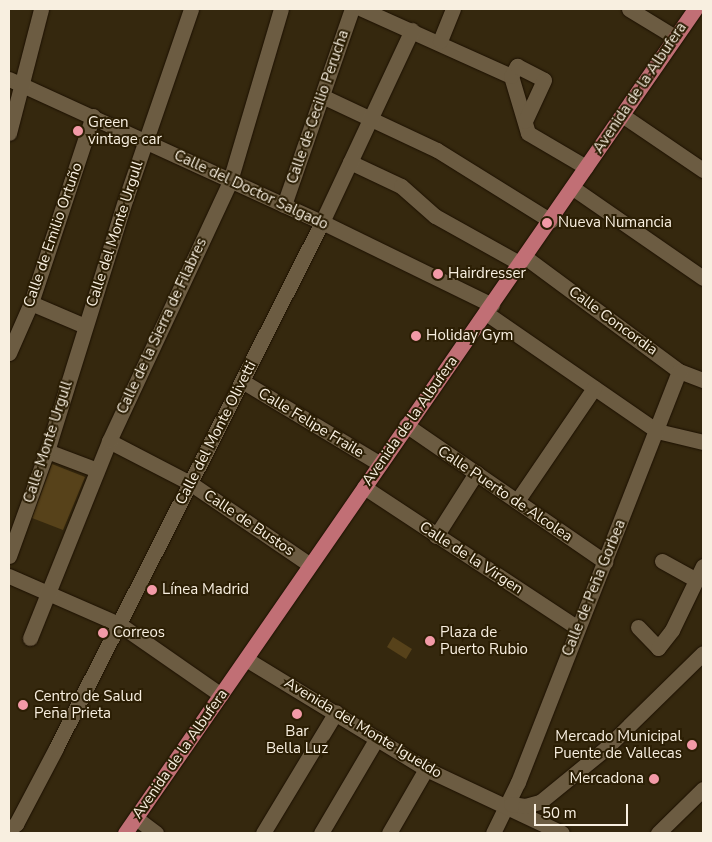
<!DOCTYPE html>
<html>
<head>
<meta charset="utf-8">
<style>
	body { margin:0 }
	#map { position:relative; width:712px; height:842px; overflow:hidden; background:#35280e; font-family:"Nunito Sans",sans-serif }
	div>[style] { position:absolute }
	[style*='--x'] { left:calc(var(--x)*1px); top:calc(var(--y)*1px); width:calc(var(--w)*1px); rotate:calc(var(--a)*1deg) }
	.green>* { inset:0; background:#57421a }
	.roads { filter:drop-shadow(0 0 1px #1c1000) drop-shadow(0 0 1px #1c1000) }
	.minor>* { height:15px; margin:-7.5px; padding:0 7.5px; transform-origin:7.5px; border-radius:7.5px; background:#6c5c42 }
	.tertiary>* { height:15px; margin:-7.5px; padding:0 7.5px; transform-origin:7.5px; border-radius:7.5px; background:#6c5c42 }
	.primary>* { height:15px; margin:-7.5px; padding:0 7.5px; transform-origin:7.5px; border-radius:7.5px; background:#c16f75 }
	.dots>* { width:14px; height:14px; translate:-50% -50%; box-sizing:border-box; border:2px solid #2b1e04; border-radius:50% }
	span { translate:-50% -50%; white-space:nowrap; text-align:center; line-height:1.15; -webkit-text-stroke:4px #2b1e04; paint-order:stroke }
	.street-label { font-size:15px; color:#f8efe0 }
	.poi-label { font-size:15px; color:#f8efe0 }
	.left { translate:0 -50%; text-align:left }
	.right { translate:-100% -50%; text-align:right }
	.frame { position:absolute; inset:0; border:10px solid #f8efe0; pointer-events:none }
	.scale { position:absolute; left:534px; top:804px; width:94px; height:22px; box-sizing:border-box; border:2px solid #f8efe0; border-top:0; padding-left:6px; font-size:15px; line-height:18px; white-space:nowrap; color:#f8efe0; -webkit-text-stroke:4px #2b1e04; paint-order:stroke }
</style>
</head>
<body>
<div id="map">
	<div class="green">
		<div style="clip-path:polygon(52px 464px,85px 477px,63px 530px,32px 518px)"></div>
		<div style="clip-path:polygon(393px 637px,412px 649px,406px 659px,387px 647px)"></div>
	</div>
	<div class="roads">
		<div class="minor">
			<div style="--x:362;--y:9;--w:163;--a:24.2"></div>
			<div style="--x:511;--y:76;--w:59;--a:73.4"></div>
			<div style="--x:528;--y:133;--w:67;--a:30.4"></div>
			<div style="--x:629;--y:9;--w:54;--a:31.3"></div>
			<div style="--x:440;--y:41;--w:35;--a:-68"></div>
			<div style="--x:511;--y:76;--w:12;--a:-59"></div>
			<div style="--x:517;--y:66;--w:30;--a:27"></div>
			<div style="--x:544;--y:80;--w:45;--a:114.9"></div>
			<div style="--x:9;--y:79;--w:344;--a:24.6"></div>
			<div style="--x:322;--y:222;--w:189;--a:26"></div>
			<div style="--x:322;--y:96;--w:127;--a:25.2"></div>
			<div style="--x:437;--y:150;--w:134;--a:31.9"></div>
			<div style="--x:622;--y:115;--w:98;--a:34.2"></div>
			<div style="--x:9;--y:133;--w:128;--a:-75.5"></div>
			<div style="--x:350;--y:162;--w:56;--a:25.2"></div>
			<div style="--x:401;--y:186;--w:45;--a:41.4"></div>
			<div style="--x:435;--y:216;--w:98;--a:29.2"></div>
			<div style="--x:573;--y:188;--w:158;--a:34.7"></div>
			<div style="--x:284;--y:205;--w:207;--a:-70.9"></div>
			<div style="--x:525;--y:257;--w:192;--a:36.5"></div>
			<div style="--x:679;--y:371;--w:26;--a:21"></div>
			<div style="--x:31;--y:303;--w:59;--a:23.1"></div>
			<div style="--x:486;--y:313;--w:208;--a:34.6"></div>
			<div style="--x:657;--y:431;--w:47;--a:13.4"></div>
			<div style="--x:9;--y:353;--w:55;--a:-66.3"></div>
			<div style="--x:31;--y:303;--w:197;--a:-71.7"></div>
			<div style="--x:242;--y:381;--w:161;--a:31"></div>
			<div style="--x:406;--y:425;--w:242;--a:34.5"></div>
			<div style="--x:109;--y:441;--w:91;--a:27.4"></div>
			<div style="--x:190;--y:483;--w:145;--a:34.3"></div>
			<div style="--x:47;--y:451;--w:53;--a:20.8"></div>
			<div style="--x:364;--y:487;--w:256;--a:33.4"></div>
			<div style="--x:517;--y:501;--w:137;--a:-55.7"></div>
			<div style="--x:436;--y:536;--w:75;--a:-57.6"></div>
			<div style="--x:9;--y:556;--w:112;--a:-70.1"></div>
			<div style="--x:47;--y:451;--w:265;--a:-72.7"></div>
			<div style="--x:126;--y:198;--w:200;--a:-71"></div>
			<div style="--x:662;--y:561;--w:39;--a:29"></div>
			<div style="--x:9;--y:576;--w:120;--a:23.6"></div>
			<div style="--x:119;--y:624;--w:124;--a:34.8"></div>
			<div style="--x:638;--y:627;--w:29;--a:46"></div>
			<div style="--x:658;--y:648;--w:23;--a:-52"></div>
			<div style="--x:672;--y:630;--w:71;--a:-64.2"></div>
			<div style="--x:30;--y:638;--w:212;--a:-68.1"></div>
			<div style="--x:109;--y:441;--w:287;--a:-65"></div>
			<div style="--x:230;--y:181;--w:179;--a:-73.5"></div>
			<div style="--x:136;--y:818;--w:25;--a:37"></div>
			<div style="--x:9;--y:829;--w:9;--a:-36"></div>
			<div style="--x:16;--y:824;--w:86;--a:-62.2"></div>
			<div style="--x:56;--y:748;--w:589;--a:-63.17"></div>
			<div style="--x:322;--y:222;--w:212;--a:-64.9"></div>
			<div style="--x:263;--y:833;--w:141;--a:-58.9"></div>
			<div style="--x:321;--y:833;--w:110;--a:-59.5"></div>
			<div style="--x:389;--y:833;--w:74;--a:-60"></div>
			<div style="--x:493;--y:833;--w:57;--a:-63.9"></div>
			<div style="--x:518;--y:782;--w:441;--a:-68.6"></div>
			<div style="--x:658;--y:833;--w:63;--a:-44.4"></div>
		</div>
		<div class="tertiary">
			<div style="--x:246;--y:659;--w:211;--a:31.4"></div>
			<div style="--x:426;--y:769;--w:150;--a:25.2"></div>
			<div style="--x:511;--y:804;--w:14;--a:8"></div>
			<div style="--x:525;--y:806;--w:16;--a:-15"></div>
			<div style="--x:540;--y:802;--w:84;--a:-39.2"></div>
			<div style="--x:605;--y:749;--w:137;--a:-44.4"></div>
		</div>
		<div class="primary">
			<div style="--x:125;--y:833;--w:1002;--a:-55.33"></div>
		</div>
	</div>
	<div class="dots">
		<div style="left:78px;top:131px;background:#f39aa7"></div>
		<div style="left:547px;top:223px;background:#f39aa7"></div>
		<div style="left:438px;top:274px;background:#f39aa7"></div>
		<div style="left:416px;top:336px;background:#f39aa7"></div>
		<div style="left:152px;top:590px;background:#f39aa7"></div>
		<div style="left:103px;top:633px;background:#f39aa7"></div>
		<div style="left:430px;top:641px;background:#f39aa7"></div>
		<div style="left:23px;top:705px;background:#f39aa7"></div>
		<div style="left:297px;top:714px;background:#f39aa7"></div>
		<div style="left:692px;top:745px;background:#f39aa7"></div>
		<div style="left:654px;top:779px;background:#f39aa7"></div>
	</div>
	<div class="street-label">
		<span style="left:640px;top:88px;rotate:-56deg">Avenida de la Albufera</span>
		<span style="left:318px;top:107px;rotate:-71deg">Calle de Cecilio Perucha</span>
		<span style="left:251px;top:190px;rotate:25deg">Calle del Doctor Salgado</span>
		<span style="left:115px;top:234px;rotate:-72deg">Calle del Monte Urgull</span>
		<span style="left:53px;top:235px;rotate:-71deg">Calle de Emilio Ortuño</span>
		<span style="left:613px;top:321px;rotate:36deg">Calle Concordia</span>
		<span style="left:162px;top:326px;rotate:-65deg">Calle de la Sierra de Filabres</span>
		<span style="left:410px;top:421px;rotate:-55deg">Avenida de la Albufera</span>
		<span style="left:311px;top:423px;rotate:31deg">Calle Felipe Fraile</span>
		<span style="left:216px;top:433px;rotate:-63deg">Calle del Monte Olivetti</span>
		<span style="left:48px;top:442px;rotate:-72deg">Calle Monte Urgull</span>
		<span style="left:505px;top:494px;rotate:34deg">Calle Puerto de Alcolea</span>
		<span style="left:249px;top:523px;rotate:34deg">Calle de Bustos</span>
		<span style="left:471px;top:558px;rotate:33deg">Calle de la Virgen</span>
		<span style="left:594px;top:588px;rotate:-68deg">Calle de Peña Gorbea</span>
		<span style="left:363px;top:728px;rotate:31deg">Avenida del Monte Igueldo</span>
		<span style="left:180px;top:754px;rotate:-55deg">Avenida de la Albufera</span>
	</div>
	<div class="poi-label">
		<span class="left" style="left:88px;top:131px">Green<br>vintage car</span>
		<span class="left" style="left:558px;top:223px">Nueva Numancia</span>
		<span class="left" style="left:448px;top:274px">Hairdresser</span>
		<span class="left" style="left:426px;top:336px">Holiday Gym</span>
		<span class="left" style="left:162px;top:590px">Línea Madrid</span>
		<span class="left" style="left:440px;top:641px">Plaza de<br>Puerto Rubio</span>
		<span class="left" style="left:113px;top:633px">Correos</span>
		<span class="left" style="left:34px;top:705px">Centro de Salud<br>Peña Prieta</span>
		<span style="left:297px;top:740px">Bar<br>Bella Luz</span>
		<span class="right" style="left:682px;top:745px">Mercado Municipal<br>Puente de Vallecas</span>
		<span class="right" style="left:644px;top:779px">Mercadona</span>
	</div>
	<div class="frame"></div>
	<div class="scale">50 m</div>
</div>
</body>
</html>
